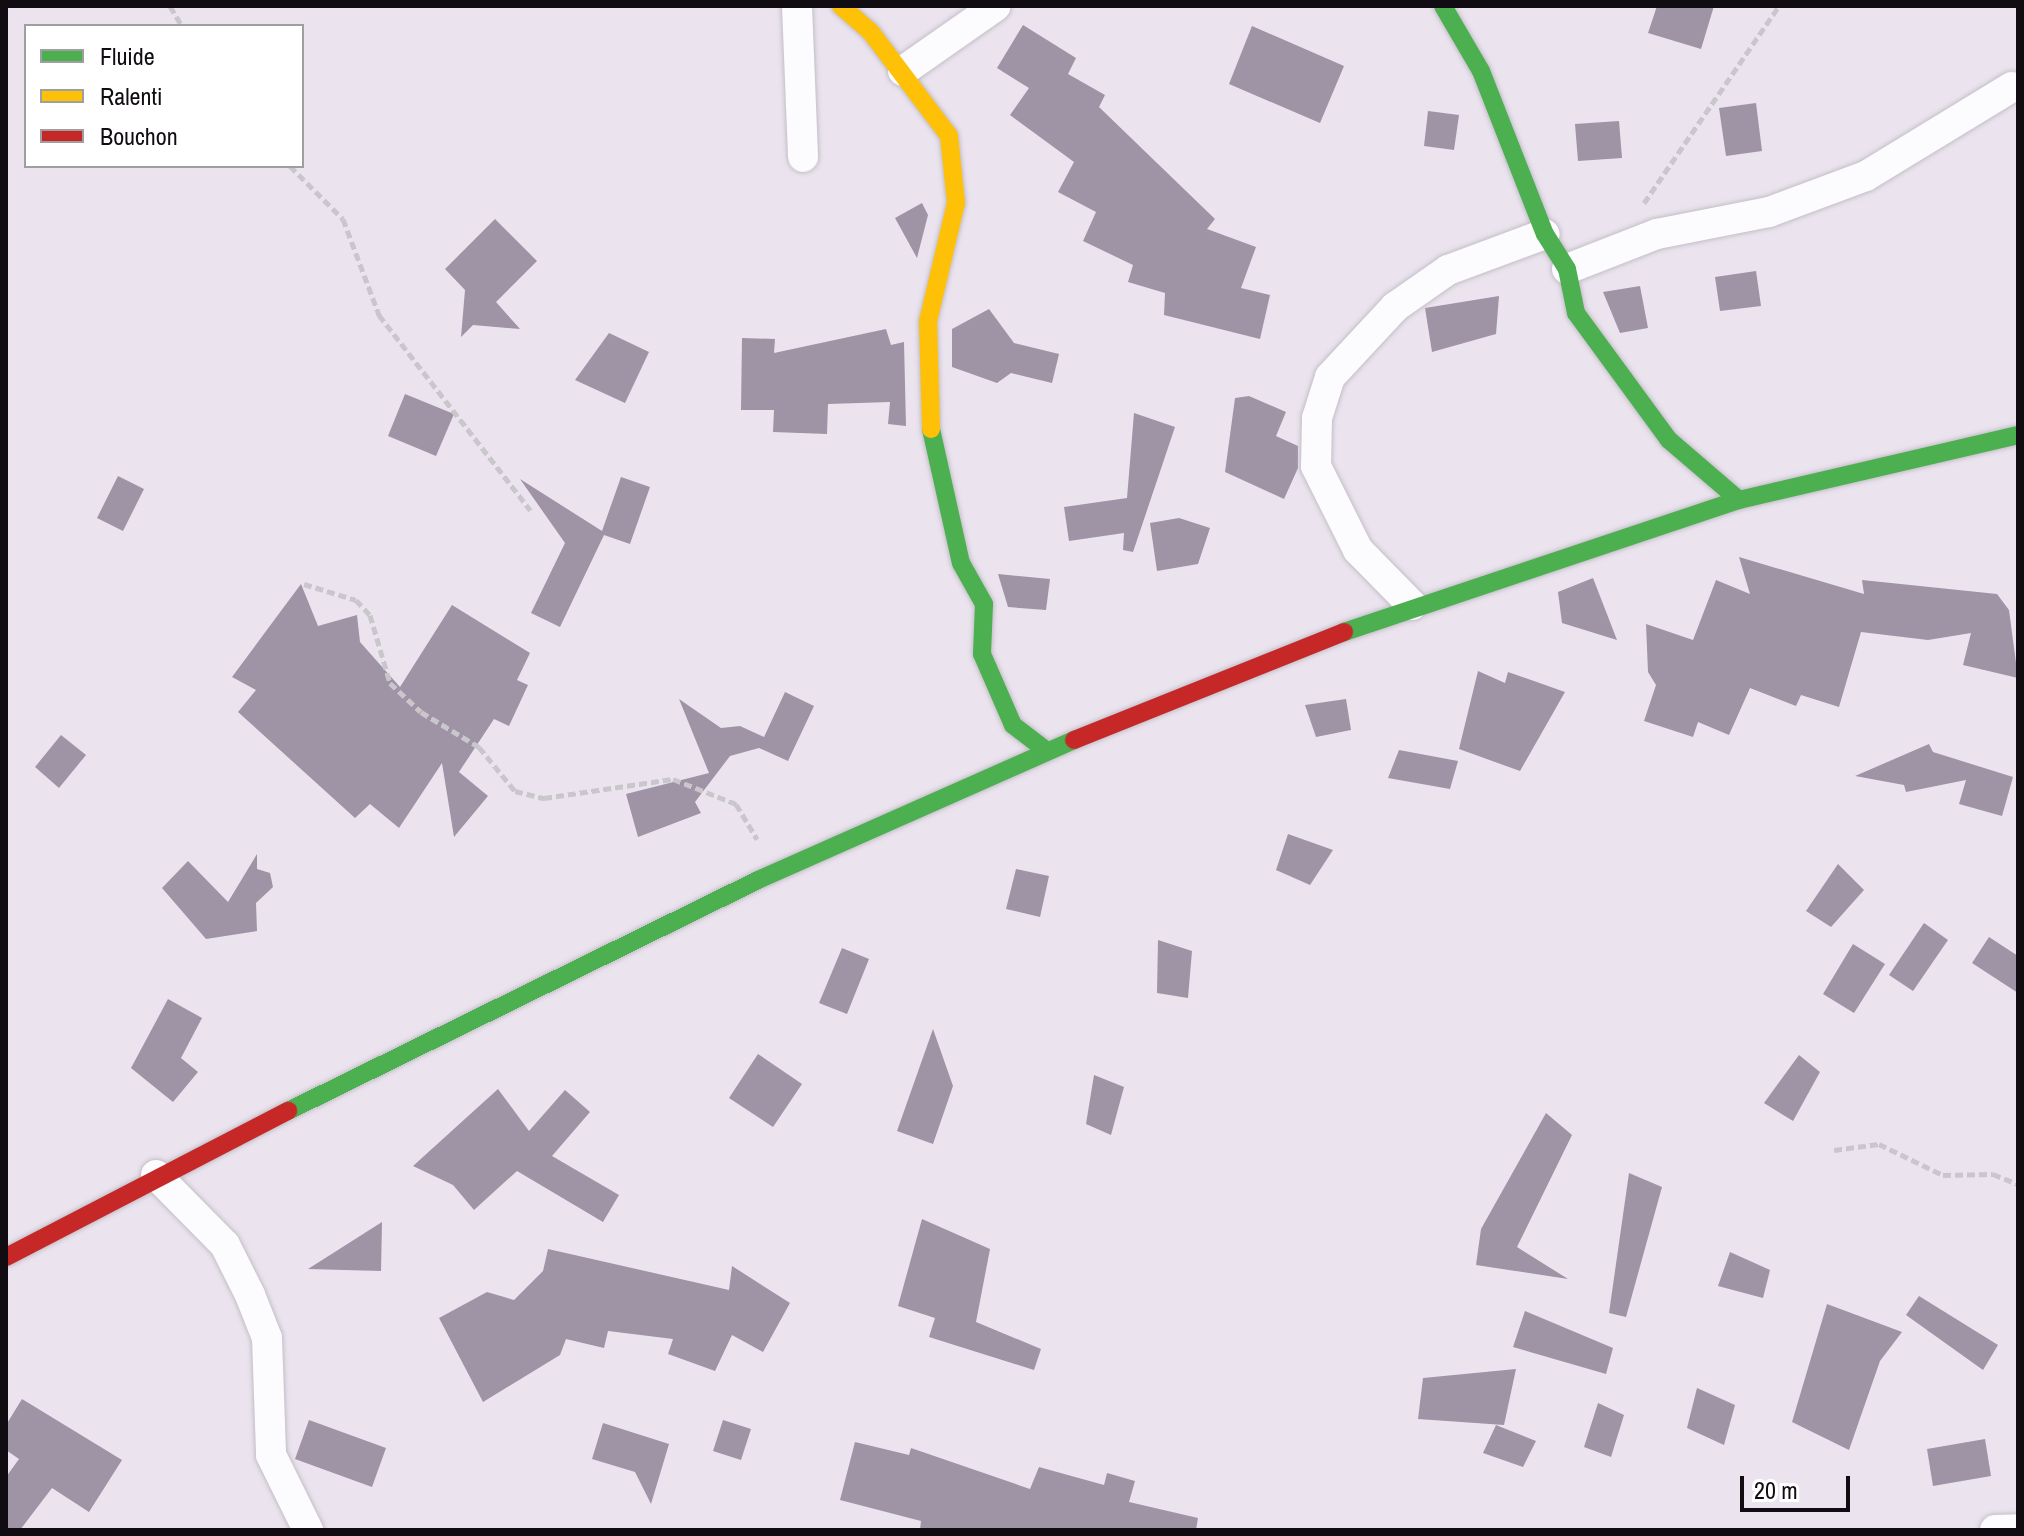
<!DOCTYPE html>
<html>
<head>
<meta charset="utf-8">
<style>
	body { margin:0 }
	#map { position:relative; width:2024px; height:1536px; overflow:hidden; background:#ebe4ef; font-family:"Archivo Narrow",sans-serif }
	div>[style] { position:absolute }
	[style*='--x'] { left:calc(var(--x)*1px); top:calc(var(--y)*1px); width:calc(var(--w)*1px); rotate:calc(var(--a)*1deg) }
	.building>* { inset:0; background:#9f93a6 }
	.path>* { height:5px; margin-top:-2.5px; transform-origin:0; background:repeating-linear-gradient(90deg,#c9c7cb 0 8px,transparent 0 12px) }
	.roads { filter:drop-shadow(0 0 2px #c3bec7) drop-shadow(0 0 2px #c3bec7) }
	.street>* { height:30px; margin:-15px; padding:0 15px; transform-origin:15px; border-radius:15px; background:#fcfbfd }
	.fast>* { height:18px; margin:-9px; padding:0 9px; transform-origin:9px; border-radius:9px; background:#4caf50 }
	.slow>* { height:18px; margin:-9px; padding:0 9px; transform-origin:9px; border-radius:9px; background:#ffc107 }
	.jam>* { height:18px; margin:-9px; padding:0 9px; transform-origin:9px; border-radius:9px; background:#c62828 }
	span { translate:-50% -50%; white-space:nowrap; text-align:center; line-height:1.15; -webkit-text-stroke:8px #fff; paint-order:stroke }
	.frame { position:absolute; inset:0; border:8px solid #100c12; pointer-events:none }
	.legend { position:absolute; left:24px; top:24px; width:280px; height:144px; box-sizing:border-box; background:#fff; border:2px solid #9f9ea0; margin:0; padding:10px 14px; list-style:none; font-size:24px; color:#100c12 }
	.legend li { display:flex; align-items:center; gap:16px; height:40px }
	.legend b { width:40px; border:2px solid #9f9ea0 }
	.scale { position:absolute; left:1740px; top:1476px; width:110px; height:36px; box-sizing:border-box; border:4px solid #100c12; border-top:0; padding-left:10px; font-size:24px; line-height:28px; white-space:nowrap; color:#100c12; -webkit-text-stroke:6px #fff; paint-order:stroke }
</style>
</head>
<body>
<div id="map">
	<div class="building">
		<div style="clip-path:polygon(1657px 6px,1714px 6px,1701px 49px,1648px 33px)"></div>
		<div style="clip-path:polygon(1023px 25px,1076px 58px,1068px 74px,1105px 95px,1099px 107px,1215px 219px,1207px 229px,1256px 247px,1241px 288px,1270px 295px,1260px 339px,1164px 315px,1165px 293px,1128px 282px,1133px 265px,1083px 241px,1096px 212px,1058px 192px,1074px 162px,1010px 115px,1029px 88px,997px 68px)"></div>
		<div style="clip-path:polygon(1252px 26px,1344px 66px,1320px 123px,1229px 84px)"></div>
		<div style="clip-path:polygon(1756px 103px,1762px 151px,1726px 156px,1719px 108px)"></div>
		<div style="clip-path:polygon(1428px 111px,1459px 115px,1454px 150px,1424px 146px)"></div>
		<div style="clip-path:polygon(1619px 121px,1622px 158px,1578px 161px,1575px 124px)"></div>
		<div style="clip-path:polygon(922px 203px,928px 215px,917px 258px,895px 218px)"></div>
		<div style="clip-path:polygon(495px 219px,537px 261px,496px 302px,520px 329px,473px 325px,461px 337px,465px 290px,445px 269px)"></div>
		<div style="clip-path:polygon(1756px 271px,1761px 306px,1720px 311px,1715px 277px)"></div>
		<div style="clip-path:polygon(1640px 286px,1648px 328px,1620px 333px,1603px 292px)"></div>
		<div style="clip-path:polygon(1499px 296px,1496px 334px,1432px 352px,1425px 308px)"></div>
		<div style="clip-path:polygon(989px 309px,1014px 343px,1059px 354px,1052px 383px,1011px 373px,997px 383px,952px 367px,952px 329px)"></div>
		<div style="clip-path:polygon(886px 329px,891px 345px,904px 342px,906px 426px,888px 424px,890px 402px,828px 404px,827px 434px,773px 432px,774px 410px,741px 410px,742px 338px,775px 339px,774px 353px)"></div>
		<div style="clip-path:polygon(609px 333px,649px 352px,625px 403px,575px 380px)"></div>
		<div style="clip-path:polygon(405px 394px,454px 414px,436px 456px,388px 436px)"></div>
		<div style="clip-path:polygon(1249px 396px,1286px 412px,1276px 436px,1298px 446px,1298px 468px,1284px 499px,1225px 472px,1235px 398px)"></div>
		<div style="clip-path:polygon(1134px 413px,1175px 427px,1133px 552px,1123px 550px,1124px 533px,1069px 541px,1064px 507px,1127px 498px)"></div>
		<div style="clip-path:polygon(118px 476px,144px 489px,123px 531px,97px 518px)"></div>
		<div style="clip-path:polygon(621px 477px,650px 487px,630px 544px,604px 535px,560px 627px,531px 613px,565px 543px,520px 479px,602px 531px)"></div>
		<div style="clip-path:polygon(1179px 518px,1210px 528px,1198px 564px,1157px 571px,1150px 523px)"></div>
		<div style="clip-path:polygon(1739px 557px,1864px 594px,1862px 580px,1997px 594px,2009px 610px,2018px 678px,1963px 665px,1971px 633px,1928px 640px,1861px 632px,1839px 707px,1801px 695px,1796px 706px,1750px 688px,1729px 735px,1698px 722px,1693px 737px,1644px 721px,1656px 685px,1648px 672px,1646px 624px,1693px 640px,1716px 580px,1750px 594px)"></div>
		<div style="clip-path:polygon(998px 574px,1050px 579px,1046px 610px,1008px 607px)"></div>
		<div style="clip-path:polygon(1593px 578px,1617px 640px,1562px 623px,1558px 592px)"></div>
		<div style="clip-path:polygon(301px 584px,318px 626px,357px 615px,360px 642px,400px 687px,452px 605px,530px 653px,517px 680px,528px 685px,509px 726px,494px 719px,459px 772px,488px 796px,454px 837px,442px 763px,399px 828px,370px 804px,355px 818px,238px 712px,256px 690px,232px 677px)"></div>
		<div style="clip-path:polygon(1478px 671px,1505px 683px,1508px 672px,1565px 692px,1520px 771px,1459px 749px)"></div>
		<div style="clip-path:polygon(785px 692px,814px 706px,788px 761px,759px 748px,730px 756px,695px 802px,701px 813px,638px 837px,626px 794px,709px 773px,679px 699px,721px 728px,740px 726px,764px 737px)"></div>
		<div style="clip-path:polygon(1346px 699px,1351px 730px,1316px 737px,1305px 705px)"></div>
		<div style="clip-path:polygon(61px 735px,86px 755px,59px 788px,35px 767px)"></div>
		<div style="clip-path:polygon(1929px 744px,1933px 752px,2013px 777px,2002px 816px,1959px 804px,1966px 780px,1906px 792px,1904px 785px,1855px 776px)"></div>
		<div style="clip-path:polygon(1399px 750px,1458px 761px,1450px 789px,1388px 778px)"></div>
		<div style="clip-path:polygon(1288px 834px,1333px 850px,1310px 885px,1276px 870px)"></div>
		<div style="clip-path:polygon(257px 854px,257px 869px,270px 873px,273px 887px,256px 903px,257px 931px,206px 939px,162px 888px,188px 861px,228px 902px)"></div>
		<div style="clip-path:polygon(1838px 864px,1864px 890px,1831px 927px,1806px 911px)"></div>
		<div style="clip-path:polygon(1016px 869px,1049px 876px,1040px 917px,1006px 909px)"></div>
		<div style="clip-path:polygon(1924px 923px,1948px 940px,1913px 991px,1889px 975px)"></div>
		<div style="clip-path:polygon(1989px 937px,2018px 956px,2018px 993px,1972px 963px)"></div>
		<div style="clip-path:polygon(1158px 940px,1192px 951px,1188px 998px,1157px 993px)"></div>
		<div style="clip-path:polygon(1853px 944px,1885px 964px,1854px 1013px,1823px 994px)"></div>
		<div style="clip-path:polygon(842px 948px,869px 959px,847px 1014px,819px 1003px)"></div>
		<div style="clip-path:polygon(168px 999px,202px 1018px,181px 1058px,198px 1072px,173px 1102px,131px 1068px)"></div>
		<div style="clip-path:polygon(933px 1029px,953px 1086px,933px 1144px,897px 1131px)"></div>
		<div style="clip-path:polygon(758px 1054px,802px 1084px,773px 1127px,729px 1098px)"></div>
		<div style="clip-path:polygon(1799px 1055px,1820px 1072px,1793px 1121px,1764px 1103px)"></div>
		<div style="clip-path:polygon(1094px 1075px,1124px 1087px,1111px 1135px,1086px 1124px)"></div>
		<div style="clip-path:polygon(498px 1089px,529px 1131px,565px 1090px,590px 1112px,552px 1156px,619px 1195px,603px 1222px,517px 1171px,474px 1210px,453px 1185px,413px 1166px)"></div>
		<div style="clip-path:polygon(1546px 1113px,1572px 1135px,1517px 1247px,1568px 1279px,1476px 1265px,1481px 1229px)"></div>
		<div style="clip-path:polygon(1629px 1173px,1662px 1187px,1626px 1317px,1609px 1313px)"></div>
		<div style="clip-path:polygon(922px 1219px,990px 1249px,976px 1322px,1041px 1349px,1034px 1370px,929px 1337px,935px 1318px,898px 1306px)"></div>
		<div style="clip-path:polygon(382px 1222px,381px 1271px,308px 1269px)"></div>
		<div style="clip-path:polygon(548px 1249px,729px 1290px,732px 1266px,790px 1303px,763px 1352px,732px 1335px,715px 1371px,668px 1354px,673px 1339px,608px 1331px,604px 1348px,566px 1339px,560px 1355px,483px 1402px,439px 1318px,487px 1292px,514px 1300px,543px 1271px)"></div>
		<div style="clip-path:polygon(1730px 1252px,1770px 1270px,1763px 1298px,1718px 1286px)"></div>
		<div style="clip-path:polygon(1919px 1296px,1998px 1345px,1983px 1370px,1906px 1315px)"></div>
		<div style="clip-path:polygon(1827px 1304px,1902px 1332px,1880px 1361px,1849px 1450px,1792px 1422px)"></div>
		<div style="clip-path:polygon(1525px 1311px,1613px 1348px,1606px 1374px,1513px 1347px)"></div>
		<div style="clip-path:polygon(1516px 1369px,1504px 1425px,1418px 1419px,1423px 1378px)"></div>
		<div style="clip-path:polygon(1697px 1388px,1735px 1405px,1724px 1445px,1687px 1428px)"></div>
		<div style="clip-path:polygon(22px 1399px,122px 1460px,89px 1512px,52px 1488px,20px 1530px,6px 1530px,6px 1477px,19px 1459px,6px 1450px,6px 1425px)"></div>
		<div style="clip-path:polygon(1598px 1403px,1624px 1415px,1611px 1457px,1584px 1447px)"></div>
		<div style="clip-path:polygon(309px 1420px,386px 1448px,372px 1487px,295px 1459px)"></div>
		<div style="clip-path:polygon(723px 1420px,751px 1429px,741px 1460px,713px 1451px)"></div>
		<div style="clip-path:polygon(603px 1423px,669px 1444px,651px 1504px,635px 1472px,592px 1459px)"></div>
		<div style="clip-path:polygon(1496px 1425px,1536px 1441px,1523px 1467px,1483px 1453px)"></div>
		<div style="clip-path:polygon(1985px 1439px,1991px 1476px,1933px 1486px,1927px 1449px)"></div>
		<div style="clip-path:polygon(855px 1442px,909px 1455px,911px 1448px,1030px 1489px,1039px 1467px,1104px 1485px,1107px 1473px,1135px 1481px,1129px 1502px,1198px 1518px,1196px 1530px,920px 1530px,921px 1521px,840px 1500px)"></div>
	</div>
	<div class="path">
		<div style="--x:170;--y:6;--w:23;--a:59"></div>
		<div style="--x:290;--y:166;--w:75;--a:45"></div>
		<div style="--x:343;--y:219;--w:103;--a:69.4"></div>
		<div style="--x:379;--y:315;--w:247;--a:52.2"></div>
		<div style="--x:1644;--y:203;--w:239;--a:-55.6"></div>
		<div style="--x:304;--y:584;--w:54;--a:17.1"></div>
		<div style="--x:356;--y:600;--w:21;--a:47"></div>
		<div style="--x:370;--y:615;--w:71;--a:73.6"></div>
		<div style="--x:390;--y:683;--w:42;--a:43.1"></div>
		<div style="--x:421;--y:712;--w:68;--a:31.1"></div>
		<div style="--x:479;--y:747;--w:57;--a:50.7"></div>
		<div style="--x:515;--y:791;--w:30;--a:14"></div>
		<div style="--x:544;--y:798;--w:130;--a:-8.4"></div>
		<div style="--x:673;--y:779;--w:68;--a:21.6"></div>
		<div style="--x:736;--y:804;--w:41;--a:59"></div>
		<div style="--x:1834;--y:1150;--w:45;--a:-7.6"></div>
		<div style="--x:1879;--y:1144;--w:71;--a:25.8"></div>
		<div style="--x:1943;--y:1175;--w:50;--a:-1.1"></div>
		<div style="--x:1993;--y:1174;--w:27;--a:22"></div>
	</div>
	<div class="roads">
		<div class="street">
			<div style="--x:797;--y:6;--w:151;--a:87.7"></div>
			<div style="--x:903;--y:71;--w:113;--a:-35"></div>
			<div style="--x:1567;--y:269;--w:97;--a:-21.3"></div>
			<div style="--x:1657;--y:234;--w:114;--a:-11.1"></div>
			<div style="--x:1769;--y:212;--w:103;--a:-20.4"></div>
			<div style="--x:1866;--y:176;--w:171;--a:-31.4"></div>
			<div style="--x:1412;--y:605;--w:77;--a:-134.5"></div>
			<div style="--x:1358;--y:550;--w:94;--a:-116.6"></div>
			<div style="--x:1316;--y:466;--w:48;--a:-88.8"></div>
			<div style="--x:1317;--y:418;--w:43;--a:-72.4"></div>
			<div style="--x:1330;--y:377;--w:96;--a:-47.1"></div>
			<div style="--x:1395;--y:307;--w:65;--a:-34.9"></div>
			<div style="--x:1448;--y:270;--w:103;--a:-20.4"></div>
			<div style="--x:156;--y:1175;--w:98;--a:45.4"></div>
			<div style="--x:225;--y:1245;--w:56;--a:63.4"></div>
			<div style="--x:250;--y:1295;--w:46;--a:68.4"></div>
			<div style="--x:267;--y:1338;--w:117;--a:88"></div>
			<div style="--x:271;--y:1455;--w:84;--a:63.7"></div>
			<div style="--x:1995;--y:1530;--w:23;--a:-2"></div>
		</div>
		<div class="fast">
			<div style="--x:1443;--y:6;--w:75;--a:59.7"></div>
			<div style="--x:1481;--y:71;--w:175;--a:68.6"></div>
			<div style="--x:1545;--y:234;--w:41;--a:57.8"></div>
			<div style="--x:1567;--y:269;--w:45;--a:78.4"></div>
			<div style="--x:1576;--y:313;--w:157;--a:53.8"></div>
			<div style="--x:1669;--y:440;--w:92;--a:40.6"></div>
			<div style="--x:931;--y:429;--w:137;--a:77.4"></div>
			<div style="--x:961;--y:563;--w:47;--a:60.7"></div>
			<div style="--x:984;--y:604;--w:50;--a:92.3"></div>
			<div style="--x:982;--y:654;--w:77;--a:66.4"></div>
			<div style="--x:1013;--y:725;--w:43;--a:37.4"></div>
			<div style="--x:1344;--y:632;--w:416;--a:-18.5"></div>
			<div style="--x:1739;--y:500;--w:286;--a:-13.1"></div>
			<div style="--x:288;--y:1111;--w:524;--a:-26.17"></div>
			<div style="--x:758;--y:880;--w:346;--a:-23.9"></div>
		</div>
		<div class="slow">
			<div style="--x:841;--y:6;--w:38;--a:41"></div>
			<div style="--x:870;--y:31;--w:131;--a:53"></div>
			<div style="--x:949;--y:136;--w:67;--a:84"></div>
			<div style="--x:956;--y:203;--w:121;--a:103.3"></div>
			<div style="--x:928;--y:321;--w:108;--a:88.4"></div>
		</div>
		<div class="jam">
			<div style="--x:1074;--y:740;--w:291;--a:-21.8"></div>
			<div style="--x:6;--y:1257;--w:318;--a:-27.4"></div>
		</div>
	</div>
	<div class="frame"></div>
	<ul class="legend">
	<li><b style="height:10px;background:#4caf50"></b>Fluide</li>
	<li><b style="height:10px;background:#ffc107"></b>Ralenti</li>
	<li><b style="height:10px;background:#c62828"></b>Bouchon</li>
	</ul>
	<div class="scale">20 m</div>
</div>
</body>
</html>
